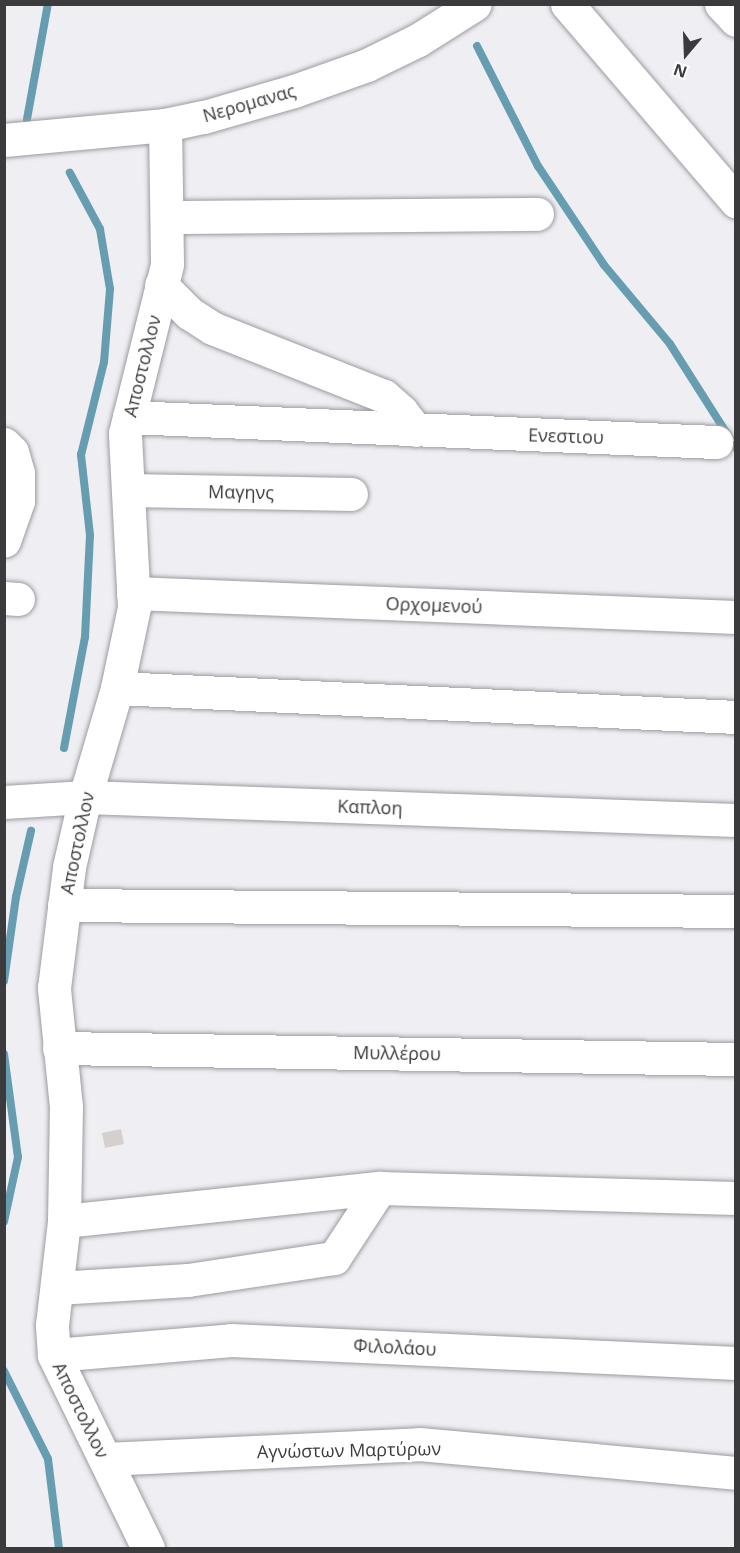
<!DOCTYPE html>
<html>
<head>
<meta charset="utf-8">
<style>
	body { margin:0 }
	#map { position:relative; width:740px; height:1553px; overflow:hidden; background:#eeeef3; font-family:"Open Sans",sans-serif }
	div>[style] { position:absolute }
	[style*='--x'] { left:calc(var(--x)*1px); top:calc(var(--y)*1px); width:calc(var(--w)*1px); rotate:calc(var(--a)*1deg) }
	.stream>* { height:8px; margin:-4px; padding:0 4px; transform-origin:4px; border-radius:4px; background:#679db1 }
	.building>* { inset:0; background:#d5d0cd }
	.roads { filter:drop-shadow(0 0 2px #9b9ba0) drop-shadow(0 0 2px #9b9ba0) }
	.minor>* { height:33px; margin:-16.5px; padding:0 16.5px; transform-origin:16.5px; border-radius:16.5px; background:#fff }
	span { translate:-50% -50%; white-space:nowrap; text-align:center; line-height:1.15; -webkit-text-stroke:4.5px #fff; paint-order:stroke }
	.street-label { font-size:18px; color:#3b3b3d }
	.frame { position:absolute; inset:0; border:6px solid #3b3b3d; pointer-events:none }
	.north { position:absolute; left:656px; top:24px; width:60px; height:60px; -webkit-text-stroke:4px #fff; paint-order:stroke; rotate:199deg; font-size:16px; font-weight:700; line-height:24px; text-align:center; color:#3b3b3d }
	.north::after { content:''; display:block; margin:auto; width:21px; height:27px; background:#3b3b3d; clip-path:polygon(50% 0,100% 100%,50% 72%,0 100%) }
</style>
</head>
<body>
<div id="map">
	<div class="stream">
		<div style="--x:477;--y:46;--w:135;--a:63.1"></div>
		<div style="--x:538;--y:166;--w:119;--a:56.3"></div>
		<div style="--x:604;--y:265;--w:103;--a:50.1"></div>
		<div style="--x:670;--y:344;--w:123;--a:57.6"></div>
		<div style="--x:27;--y:119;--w:117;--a:-79.7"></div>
		<div style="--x:64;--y:748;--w:113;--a:-79.3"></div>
		<div style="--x:85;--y:637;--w:102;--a:-87.2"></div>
		<div style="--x:90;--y:535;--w:81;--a:-96.4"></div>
		<div style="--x:81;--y:455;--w:96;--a:-76.1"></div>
		<div style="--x:104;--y:362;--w:73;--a:-85.3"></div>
		<div style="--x:110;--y:289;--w:61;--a:-99.5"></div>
		<div style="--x:100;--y:229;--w:64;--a:-118.2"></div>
		<div style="--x:4;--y:981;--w:85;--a:-81.9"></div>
		<div style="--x:16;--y:897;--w:68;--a:-77.2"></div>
		<div style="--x:4;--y:1054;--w:104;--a:82.3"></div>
		<div style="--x:18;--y:1157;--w:66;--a:102.2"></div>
		<div style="--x:4;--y:1371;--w:98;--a:63.4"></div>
		<div style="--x:48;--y:1459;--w:90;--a:83"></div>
	</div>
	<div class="building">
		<div style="clip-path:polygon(121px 1129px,124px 1144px,105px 1148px,102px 1133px)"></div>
	</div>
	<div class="roads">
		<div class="minor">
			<div style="--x:567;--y:4;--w:260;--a:49.4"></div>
			<div style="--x:721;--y:4;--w:22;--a:47"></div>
			<div style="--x:4;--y:140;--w:162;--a:-5.3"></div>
			<div style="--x:165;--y:125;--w:40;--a:-12"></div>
			<div style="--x:204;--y:117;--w:94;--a:-16.1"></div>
			<div style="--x:294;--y:91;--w:77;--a:-19.6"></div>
			<div style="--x:367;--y:65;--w:57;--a:-26.1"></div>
			<div style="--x:418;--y:40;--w:67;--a:-32.3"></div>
			<div style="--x:168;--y:217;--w:369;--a:-0.5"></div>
			<div style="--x:161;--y:285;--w:40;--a:45"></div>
			<div style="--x:189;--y:313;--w:27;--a:33"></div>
			<div style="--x:212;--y:328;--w:185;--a:21.6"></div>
			<div style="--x:384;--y:396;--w:23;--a:41"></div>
			<div style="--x:401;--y:411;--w:24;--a:52"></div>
			<div style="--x:129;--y:417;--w:588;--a:2.44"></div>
			<div style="--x:4;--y:444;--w:11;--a:45"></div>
			<div style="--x:12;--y:452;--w:22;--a:74"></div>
			<div style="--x:18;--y:473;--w:28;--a:90"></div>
			<div style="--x:18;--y:501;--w:42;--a:109.3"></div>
			<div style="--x:130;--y:490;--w:221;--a:1"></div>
			<div style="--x:133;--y:593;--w:603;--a:2.28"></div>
			<div style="--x:4;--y:598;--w:14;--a:4"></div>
			<div style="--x:117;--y:688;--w:620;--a:2.68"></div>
			<div style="--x:4;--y:802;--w:81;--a:-3.5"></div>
			<div style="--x:85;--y:797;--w:651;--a:2.02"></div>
			<div style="--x:64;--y:905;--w:672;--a:0.51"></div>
			<div style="--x:59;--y:1048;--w:677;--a:0.93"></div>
			<div style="--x:64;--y:1221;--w:318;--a:-6"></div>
			<div style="--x:380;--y:1188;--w:356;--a:1.6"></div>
			<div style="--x:57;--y:1288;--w:131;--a:-3.5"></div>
			<div style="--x:188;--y:1280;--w:148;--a:-8.6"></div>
			<div style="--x:334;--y:1258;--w:84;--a:-56.7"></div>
			<div style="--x:54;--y:1355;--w:178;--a:-4.8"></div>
			<div style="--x:231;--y:1340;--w:506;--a:2.61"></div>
			<div style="--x:105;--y:1459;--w:314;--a:-2.7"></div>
			<div style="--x:419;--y:1444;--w:318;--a:5.2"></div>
			<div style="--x:148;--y:1548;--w:215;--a:-116"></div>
			<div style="--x:54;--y:1355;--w:30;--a:-94"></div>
			<div style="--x:52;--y:1325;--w:105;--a:-83.4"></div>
			<div style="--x:64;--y:1221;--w:114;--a:-89"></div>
			<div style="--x:66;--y:1107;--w:120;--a:-95.8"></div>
			<div style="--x:54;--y:988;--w:122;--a:-82.9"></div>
			<div style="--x:69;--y:867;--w:72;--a:-77.1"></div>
			<div style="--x:85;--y:797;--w:114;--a:-73.6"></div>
			<div style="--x:117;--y:688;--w:83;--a:-78.1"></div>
			<div style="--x:134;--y:607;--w:174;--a:-93"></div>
			<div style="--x:125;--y:433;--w:174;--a:-76"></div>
			<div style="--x:167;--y:264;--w:139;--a:-90.8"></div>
		</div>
	</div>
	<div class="street-label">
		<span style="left:249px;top:103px;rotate:-16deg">Νερομανας</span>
		<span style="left:142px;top:366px;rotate:-76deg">Αποστολλον</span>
		<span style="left:566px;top:436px;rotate:2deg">Ενεστιου</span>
		<span style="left:241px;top:492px;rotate:1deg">Μαγηνς</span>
		<span style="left:434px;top:605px;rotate:2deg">Ορχομενού</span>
		<span style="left:370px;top:807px;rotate:2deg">Καπλοη</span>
		<span style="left:77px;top:843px;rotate:-78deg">Αποστολλον</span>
		<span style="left:397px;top:1053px;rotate:1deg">Μυλλέρου</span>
		<span style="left:395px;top:1347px;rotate:3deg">Φιλολάου</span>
		<span style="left:81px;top:1410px;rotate:64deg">Αποστολλον</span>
		<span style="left:349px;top:1450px;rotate:-1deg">Αγνώστων Μαρτύρων</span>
	</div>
	<div class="frame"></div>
	<div class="north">N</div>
</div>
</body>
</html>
